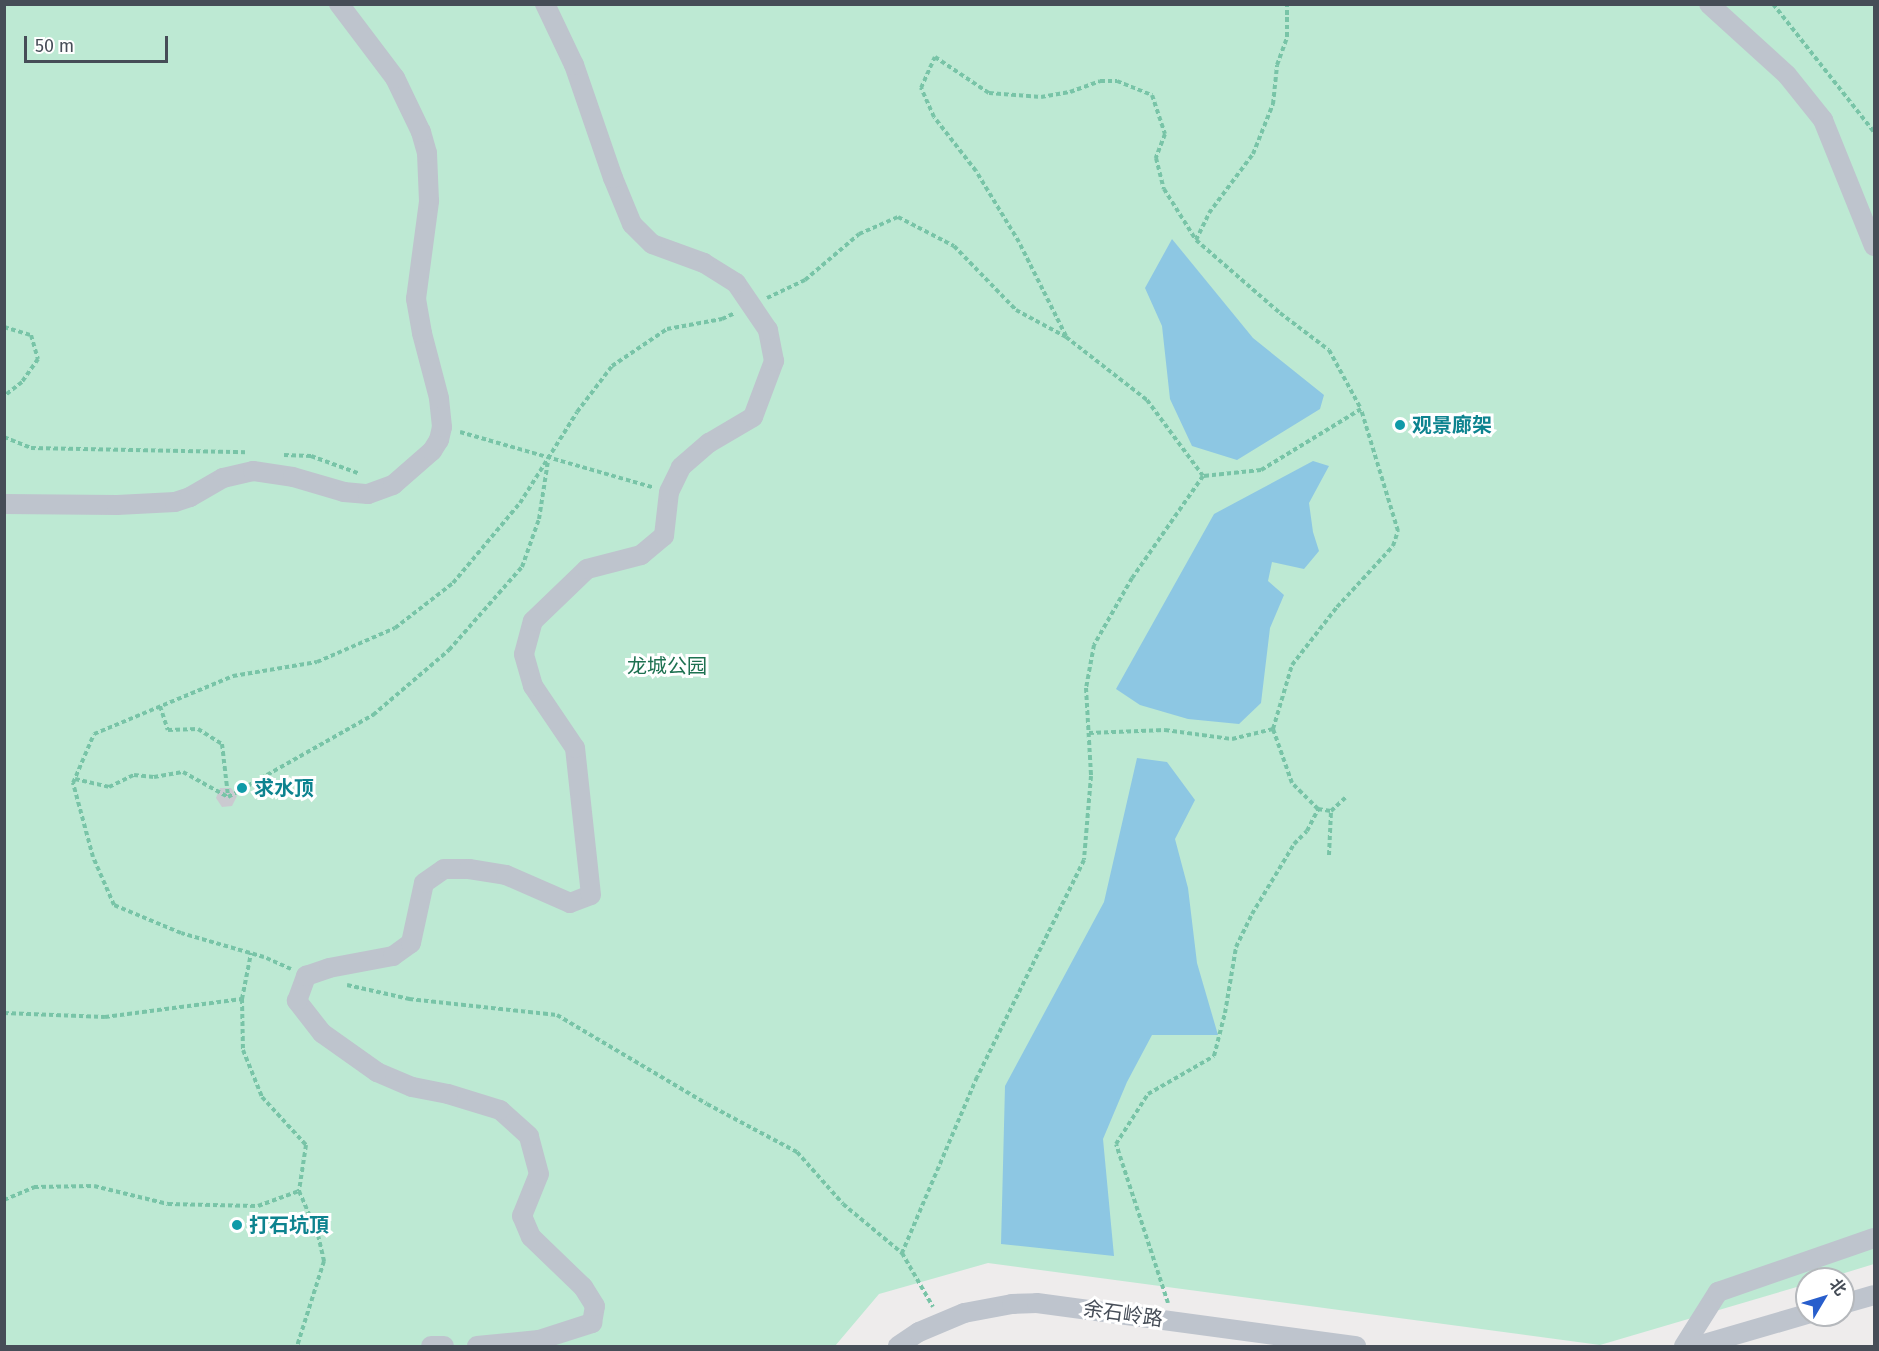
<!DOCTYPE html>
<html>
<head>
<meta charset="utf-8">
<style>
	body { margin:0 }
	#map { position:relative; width:1879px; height:1351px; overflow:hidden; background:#eeecec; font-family:"Fira Sans","Noto Sans SC",sans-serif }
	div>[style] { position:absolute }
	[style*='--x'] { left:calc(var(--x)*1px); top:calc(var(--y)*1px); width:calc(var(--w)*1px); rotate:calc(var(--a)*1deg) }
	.green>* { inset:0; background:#bde9d3 }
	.water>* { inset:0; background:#8dc7e3 }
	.building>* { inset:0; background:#cacad0 }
	.path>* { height:4px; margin-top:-2px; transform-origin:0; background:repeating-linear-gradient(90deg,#78c4a7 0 4.5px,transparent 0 7.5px) }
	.minor>* { height:20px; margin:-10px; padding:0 10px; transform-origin:10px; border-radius:10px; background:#bec4cd }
	.dots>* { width:16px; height:16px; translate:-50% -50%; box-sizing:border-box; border:3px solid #fff; border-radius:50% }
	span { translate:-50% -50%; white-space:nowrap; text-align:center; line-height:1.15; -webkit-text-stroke:6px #fff; paint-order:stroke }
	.culture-label { font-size:20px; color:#0d838f; font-weight:700 }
	.left { translate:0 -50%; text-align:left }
	.park-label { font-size:20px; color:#1e7151 }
	.street-label { font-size:20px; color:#464d57 }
	.frame { position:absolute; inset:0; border:6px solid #464d57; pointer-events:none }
	.north { position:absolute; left:1795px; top:1267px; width:60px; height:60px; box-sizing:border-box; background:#fff; border:2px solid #b5b8bc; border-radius:50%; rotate:52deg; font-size:16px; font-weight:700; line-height:24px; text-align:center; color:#464d57 }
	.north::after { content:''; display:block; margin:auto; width:21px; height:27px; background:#285ecc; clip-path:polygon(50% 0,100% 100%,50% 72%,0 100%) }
	.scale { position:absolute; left:24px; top:36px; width:144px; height:27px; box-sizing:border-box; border:3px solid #464d57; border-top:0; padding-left:8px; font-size:18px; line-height:21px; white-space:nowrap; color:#464d57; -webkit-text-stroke:4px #fff; paint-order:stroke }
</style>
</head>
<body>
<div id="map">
	<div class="green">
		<div style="clip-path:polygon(5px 5px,1874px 5px,1874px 1264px,1825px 1279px,1807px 1279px,1807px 1284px,1600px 1345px,988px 1263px,879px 1294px,835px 1346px,5px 1346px)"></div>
	</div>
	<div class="water">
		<div style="clip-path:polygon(1172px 239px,1253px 338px,1324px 395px,1320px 409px,1237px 460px,1192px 446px,1170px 399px,1162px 326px,1145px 288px)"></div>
		<div style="clip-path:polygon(1313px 461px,1329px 466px,1309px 503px,1313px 532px,1319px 551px,1304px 569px,1272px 562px,1268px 581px,1284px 595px,1270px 628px,1261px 703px,1239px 724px,1188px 719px,1140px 705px,1116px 689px,1214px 514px)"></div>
		<div style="clip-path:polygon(1137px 758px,1167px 762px,1195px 800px,1175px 839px,1188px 888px,1197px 963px,1218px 1035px,1152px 1035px,1127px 1082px,1103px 1139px,1114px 1256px,1001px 1244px,1005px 1086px,1104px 902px)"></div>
	</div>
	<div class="building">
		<div style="clip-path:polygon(220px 788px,231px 788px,237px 796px,232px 806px,222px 807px,216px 798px)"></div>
	</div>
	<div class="path">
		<div style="--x:1773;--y:4;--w:163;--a:51.7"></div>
		<div style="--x:1196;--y:240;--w:30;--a:-64"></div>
		<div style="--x:1209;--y:213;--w:74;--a:-53.3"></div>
		<div style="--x:1253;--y:154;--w:54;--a:-68.2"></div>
		<div style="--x:1273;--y:104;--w:39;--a:-84"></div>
		<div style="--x:1277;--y:65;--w:30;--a:-70"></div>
		<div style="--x:1287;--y:37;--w:33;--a:-90"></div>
		<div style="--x:767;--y:298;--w:42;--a:-25.3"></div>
		<div style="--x:805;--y:280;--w:71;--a:-40.4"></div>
		<div style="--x:859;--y:234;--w:43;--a:-23.6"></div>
		<div style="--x:898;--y:217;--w:63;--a:27.4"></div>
		<div style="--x:954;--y:246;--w:89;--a:45.9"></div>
		<div style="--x:1016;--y:310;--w:57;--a:28.4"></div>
		<div style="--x:1066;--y:337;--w:103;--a:37.9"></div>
		<div style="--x:1147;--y:400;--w:94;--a:53.6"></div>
		<div style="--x:1203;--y:476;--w:124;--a:124.8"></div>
		<div style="--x:1132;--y:578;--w:77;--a:119.6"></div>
		<div style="--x:1094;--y:645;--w:44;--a:100.5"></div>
		<div style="--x:1086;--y:688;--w:88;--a:86.7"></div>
		<div style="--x:1091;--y:776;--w:84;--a:94.8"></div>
		<div style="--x:1084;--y:860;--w:242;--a:116.2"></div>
		<div style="--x:977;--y:1077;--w:191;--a:113.1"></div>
		<div style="--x:4;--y:327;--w:28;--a:17"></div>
		<div style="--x:31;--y:335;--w:25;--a:74"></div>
		<div style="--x:38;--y:359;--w:28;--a:125"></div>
		<div style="--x:22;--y:382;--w:23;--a:142"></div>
		<div style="--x:1066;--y:336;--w:105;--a:-116.6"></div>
		<div style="--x:1019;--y:242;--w:83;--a:-121.2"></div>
		<div style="--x:976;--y:171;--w:68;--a:-127.9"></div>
		<div style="--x:934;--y:117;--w:32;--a:-114"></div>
		<div style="--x:921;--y:88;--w:34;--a:-66"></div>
		<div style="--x:935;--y:57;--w:65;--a:33.7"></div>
		<div style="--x:989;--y:93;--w:52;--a:4.4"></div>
		<div style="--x:1041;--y:97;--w:29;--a:-10"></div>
		<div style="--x:1070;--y:92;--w:32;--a:-20"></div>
		<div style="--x:1100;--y:81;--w:17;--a:0"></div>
		<div style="--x:1117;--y:81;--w:38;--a:22"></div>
		<div style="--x:1152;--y:95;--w:41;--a:71.6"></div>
		<div style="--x:1165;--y:134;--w:26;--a:111"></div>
		<div style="--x:1156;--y:158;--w:32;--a:76"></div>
		<div style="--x:1164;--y:189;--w:60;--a:57.9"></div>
		<div style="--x:1196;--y:240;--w:111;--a:41"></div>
		<div style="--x:1280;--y:313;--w:61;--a:37.1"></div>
		<div style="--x:1329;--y:350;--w:67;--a:61.5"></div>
		<div style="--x:1361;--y:409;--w:117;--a:148.6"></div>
		<div style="--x:1261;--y:470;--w:58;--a:174.1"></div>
		<div style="--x:460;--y:432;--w:200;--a:16"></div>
		<div style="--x:4;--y:437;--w:29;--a:22"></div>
		<div style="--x:31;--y:448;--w:216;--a:1.1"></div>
		<div style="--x:284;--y:455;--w:27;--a:2"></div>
		<div style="--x:311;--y:456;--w:50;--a:19.9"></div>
		<div style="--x:160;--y:706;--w:25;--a:72"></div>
		<div style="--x:168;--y:730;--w:30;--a:-2"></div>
		<div style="--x:198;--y:729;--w:28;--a:32"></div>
		<div style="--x:222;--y:744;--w:52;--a:83.4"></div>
		<div style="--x:1089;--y:733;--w:76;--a:-2.3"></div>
		<div style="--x:1165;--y:730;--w:68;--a:7.7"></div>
		<div style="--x:1232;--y:739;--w:42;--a:-13.7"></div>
		<div style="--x:75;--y:779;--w:35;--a:13"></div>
		<div style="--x:109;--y:787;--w:28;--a:-26"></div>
		<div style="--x:134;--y:775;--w:20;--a:6"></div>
		<div style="--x:154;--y:777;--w:29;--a:-10"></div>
		<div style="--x:183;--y:772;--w:51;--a:29.1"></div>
		<div style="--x:228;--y:797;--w:167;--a:-29.5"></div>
		<div style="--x:373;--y:715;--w:100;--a:-40.5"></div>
		<div style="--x:449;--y:650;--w:111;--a:-48.7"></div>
		<div style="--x:522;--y:567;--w:51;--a:-70.5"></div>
		<div style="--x:539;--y:519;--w:59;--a:-81.2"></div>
		<div style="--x:1318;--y:809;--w:13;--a:9"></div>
		<div style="--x:1331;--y:811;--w:21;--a:-43"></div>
		<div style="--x:1329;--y:855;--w:44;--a:-87.4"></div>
		<div style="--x:291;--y:969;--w:30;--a:-156"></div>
		<div style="--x:264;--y:957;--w:86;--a:-163.9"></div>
		<div style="--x:181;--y:933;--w:73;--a:-157.3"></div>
		<div style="--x:114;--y:905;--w:52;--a:-113.6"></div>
		<div style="--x:93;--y:857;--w:77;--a:-105.1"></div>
		<div style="--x:73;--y:783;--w:53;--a:-66.8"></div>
		<div style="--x:94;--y:734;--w:151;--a:-22.6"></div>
		<div style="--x:233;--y:676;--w:85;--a:-9.5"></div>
		<div style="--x:317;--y:662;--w:85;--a:-23.6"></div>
		<div style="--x:395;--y:628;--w:73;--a:-37.8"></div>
		<div style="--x:453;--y:583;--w:104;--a:-50.1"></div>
		<div style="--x:520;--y:503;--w:107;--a:-57.9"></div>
		<div style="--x:577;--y:412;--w:58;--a:-52.7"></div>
		<div style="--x:612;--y:366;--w:66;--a:-33.9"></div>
		<div style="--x:667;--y:329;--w:56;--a:-10.3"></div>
		<div style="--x:722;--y:319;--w:14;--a:-25"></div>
		<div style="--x:347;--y:985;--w:64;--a:12.7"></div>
		<div style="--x:409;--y:999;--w:149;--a:6.2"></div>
		<div style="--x:557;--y:1015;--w:174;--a:30.7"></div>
		<div style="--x:707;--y:1104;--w:102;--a:28.1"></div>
		<div style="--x:797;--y:1152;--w:69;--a:48.5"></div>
		<div style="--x:843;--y:1204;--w:77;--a:39.7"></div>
		<div style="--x:902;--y:1253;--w:62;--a:60.1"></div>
		<div style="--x:242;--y:999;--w:51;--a:88.9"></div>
		<div style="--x:243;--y:1050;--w:51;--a:68"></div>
		<div style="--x:262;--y:1097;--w:65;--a:47.5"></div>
		<div style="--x:306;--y:1145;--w:47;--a:98.7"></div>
		<div style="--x:299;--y:1191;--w:48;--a:66.6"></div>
		<div style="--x:318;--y:1235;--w:27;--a:77"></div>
		<div style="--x:324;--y:1261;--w:89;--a:107.6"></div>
		<div style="--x:4;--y:1013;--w:101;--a:2.3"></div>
		<div style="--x:105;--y:1017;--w:138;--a:-7.5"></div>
		<div style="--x:242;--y:999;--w:47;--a:-78.9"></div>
		<div style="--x:4;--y:1200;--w:33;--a:-23"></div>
		<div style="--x:34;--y:1187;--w:60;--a:-1"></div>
		<div style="--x:94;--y:1186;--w:76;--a:13.7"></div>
		<div style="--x:168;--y:1204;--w:90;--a:1.3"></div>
		<div style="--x:258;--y:1206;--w:44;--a:-20.1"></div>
		<div style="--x:1168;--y:1303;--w:167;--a:-108.1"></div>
		<div style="--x:1116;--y:1144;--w:59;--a:-57.4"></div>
		<div style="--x:1148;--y:1094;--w:76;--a:-29.9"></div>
		<div style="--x:1214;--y:1056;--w:44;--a:-75.7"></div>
		<div style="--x:1225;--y:1013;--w:67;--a:-80.5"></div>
		<div style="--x:1236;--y:947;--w:37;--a:-64"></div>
		<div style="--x:1252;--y:914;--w:82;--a:-59"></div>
		<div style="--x:1294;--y:844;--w:18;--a:-45"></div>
		<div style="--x:1307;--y:831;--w:25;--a:-63"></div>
		<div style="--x:1318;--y:809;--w:37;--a:-135"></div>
		<div style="--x:1292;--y:783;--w:57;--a:-109.4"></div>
		<div style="--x:1273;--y:729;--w:67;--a:-73.5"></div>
		<div style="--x:1292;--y:665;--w:73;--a:-52.2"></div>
		<div style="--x:1337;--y:607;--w:83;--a:-47.4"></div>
		<div style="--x:1393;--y:546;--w:16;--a:-72"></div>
		<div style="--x:1398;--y:531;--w:127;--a:-106.9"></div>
	</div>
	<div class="minor">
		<div style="--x:1709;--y:4;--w:105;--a:42.3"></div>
		<div style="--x:1787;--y:75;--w:58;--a:51.3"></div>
		<div style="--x:1823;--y:120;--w:136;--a:68"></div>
		<div style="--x:4;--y:504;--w:113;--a:0.5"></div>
		<div style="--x:117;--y:505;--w:58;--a:-3"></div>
		<div style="--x:175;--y:502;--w:16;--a:-18"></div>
		<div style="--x:190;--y:497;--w:38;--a:-30"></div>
		<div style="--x:223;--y:478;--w:31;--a:-13"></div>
		<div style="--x:253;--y:471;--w:40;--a:8.5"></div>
		<div style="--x:293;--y:477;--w:53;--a:16.4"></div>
		<div style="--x:344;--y:492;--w:24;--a:5"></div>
		<div style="--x:368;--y:494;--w:27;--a:-20"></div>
		<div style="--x:393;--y:485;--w:52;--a:-41.1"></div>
		<div style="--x:432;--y:451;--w:13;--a:-58"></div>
		<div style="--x:439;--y:440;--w:13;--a:-77"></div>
		<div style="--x:442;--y:427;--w:29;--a:-96"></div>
		<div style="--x:439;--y:398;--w:67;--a:-104.7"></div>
		<div style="--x:422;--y:333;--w:35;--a:-100"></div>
		<div style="--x:416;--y:299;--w:99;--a:-82.4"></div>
		<div style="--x:429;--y:201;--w:48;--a:-92.4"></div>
		<div style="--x:427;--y:153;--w:22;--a:-106"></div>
		<div style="--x:421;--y:132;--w:60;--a:-115.7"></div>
		<div style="--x:395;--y:78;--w:93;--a:-127.1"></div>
		<div style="--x:1843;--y:1304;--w:32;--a:-16"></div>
		<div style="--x:431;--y:1346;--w:13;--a:0"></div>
		<div style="--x:477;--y:1346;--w:62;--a:-5.5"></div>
		<div style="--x:539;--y:1340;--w:56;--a:-17.8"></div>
		<div style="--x:592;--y:1323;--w:17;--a:-80"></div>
		<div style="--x:595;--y:1306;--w:22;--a:-122"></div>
		<div style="--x:583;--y:1287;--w:72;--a:-136.1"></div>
		<div style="--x:531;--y:1237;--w:23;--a:-113"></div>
		<div style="--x:522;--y:1216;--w:45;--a:-68"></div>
		<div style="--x:539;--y:1174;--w:39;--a:-105"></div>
		<div style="--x:529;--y:1136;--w:39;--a:-138"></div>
		<div style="--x:500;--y:1110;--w:54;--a:-162.9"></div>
		<div style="--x:448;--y:1094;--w:37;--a:-169"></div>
		<div style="--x:412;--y:1087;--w:38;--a:-157"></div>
		<div style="--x:377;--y:1072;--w:67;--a:-144.7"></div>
		<div style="--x:322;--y:1033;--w:41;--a:-128"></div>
		<div style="--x:297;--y:1001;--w:27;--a:-70"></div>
		<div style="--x:306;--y:976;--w:24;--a:-19"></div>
		<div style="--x:329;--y:968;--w:65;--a:-10.6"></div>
		<div style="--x:393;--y:956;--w:22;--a:-36"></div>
		<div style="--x:411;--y:943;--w:61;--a:-77.8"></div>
		<div style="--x:424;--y:883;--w:24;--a:-35"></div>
		<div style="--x:444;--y:869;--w:25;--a:0"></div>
		<div style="--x:469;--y:869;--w:37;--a:9"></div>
		<div style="--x:506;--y:875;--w:70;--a:23.6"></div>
		<div style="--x:570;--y:903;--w:22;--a:-21"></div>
		<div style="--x:591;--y:895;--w:148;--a:-96.2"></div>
		<div style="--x:575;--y:748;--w:75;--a:-124.1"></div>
		<div style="--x:533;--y:686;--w:33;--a:-106"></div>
		<div style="--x:524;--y:654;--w:34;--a:-75"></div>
		<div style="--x:533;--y:621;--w:75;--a:-43.9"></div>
		<div style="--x:587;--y:569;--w:56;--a:-14.5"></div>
		<div style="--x:641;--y:555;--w:30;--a:-40"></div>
		<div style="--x:664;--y:536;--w:44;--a:-83.5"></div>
		<div style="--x:669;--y:492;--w:28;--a:-64"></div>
		<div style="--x:681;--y:467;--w:37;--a:-41"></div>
		<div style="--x:709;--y:443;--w:51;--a:-30.6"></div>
		<div style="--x:753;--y:417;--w:60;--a:-69.4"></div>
		<div style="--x:774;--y:361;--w:32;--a:-101"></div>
		<div style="--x:768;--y:330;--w:57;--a:-124.2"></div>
		<div style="--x:736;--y:283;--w:38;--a:-148"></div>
		<div style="--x:704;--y:263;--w:55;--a:-159.9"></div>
		<div style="--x:652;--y:244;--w:28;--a:-135"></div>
		<div style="--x:632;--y:224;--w:50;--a:-112.4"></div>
		<div style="--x:613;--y:178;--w:120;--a:-109"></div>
		<div style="--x:574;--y:65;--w:68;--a:-115.4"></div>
		<div style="--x:898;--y:1346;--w:25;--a:-34"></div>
		<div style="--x:919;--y:1332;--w:49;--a:-22.9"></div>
		<div style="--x:964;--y:1313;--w:49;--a:-10.6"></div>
		<div style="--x:1012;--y:1304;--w:25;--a:-2"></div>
		<div style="--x:1037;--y:1303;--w:322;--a:7.7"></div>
		<div style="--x:1684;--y:1346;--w:64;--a:-57.8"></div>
		<div style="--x:1718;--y:1292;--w:165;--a:-19.1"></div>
		<div style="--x:1697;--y:1346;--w:115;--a:-16.2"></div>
	</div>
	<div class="dots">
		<div style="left:1400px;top:425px;background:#0f9aa8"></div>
		<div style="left:242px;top:788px;background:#0f9aa8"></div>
		<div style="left:237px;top:1225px;background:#0f9aa8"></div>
	</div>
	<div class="culture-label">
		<span class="left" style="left:1412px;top:425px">观景廊架</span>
		<span class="left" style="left:254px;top:788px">求水顶</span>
		<span class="left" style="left:249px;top:1225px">打石坑頂</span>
	</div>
	<div class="park-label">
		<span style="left:667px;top:666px">龙城公园</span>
	</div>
	<div class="street-label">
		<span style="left:1123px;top:1314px;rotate:8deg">余石岭路</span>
	</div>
	<div class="frame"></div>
	<div class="north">北</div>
	<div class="scale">50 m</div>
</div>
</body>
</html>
